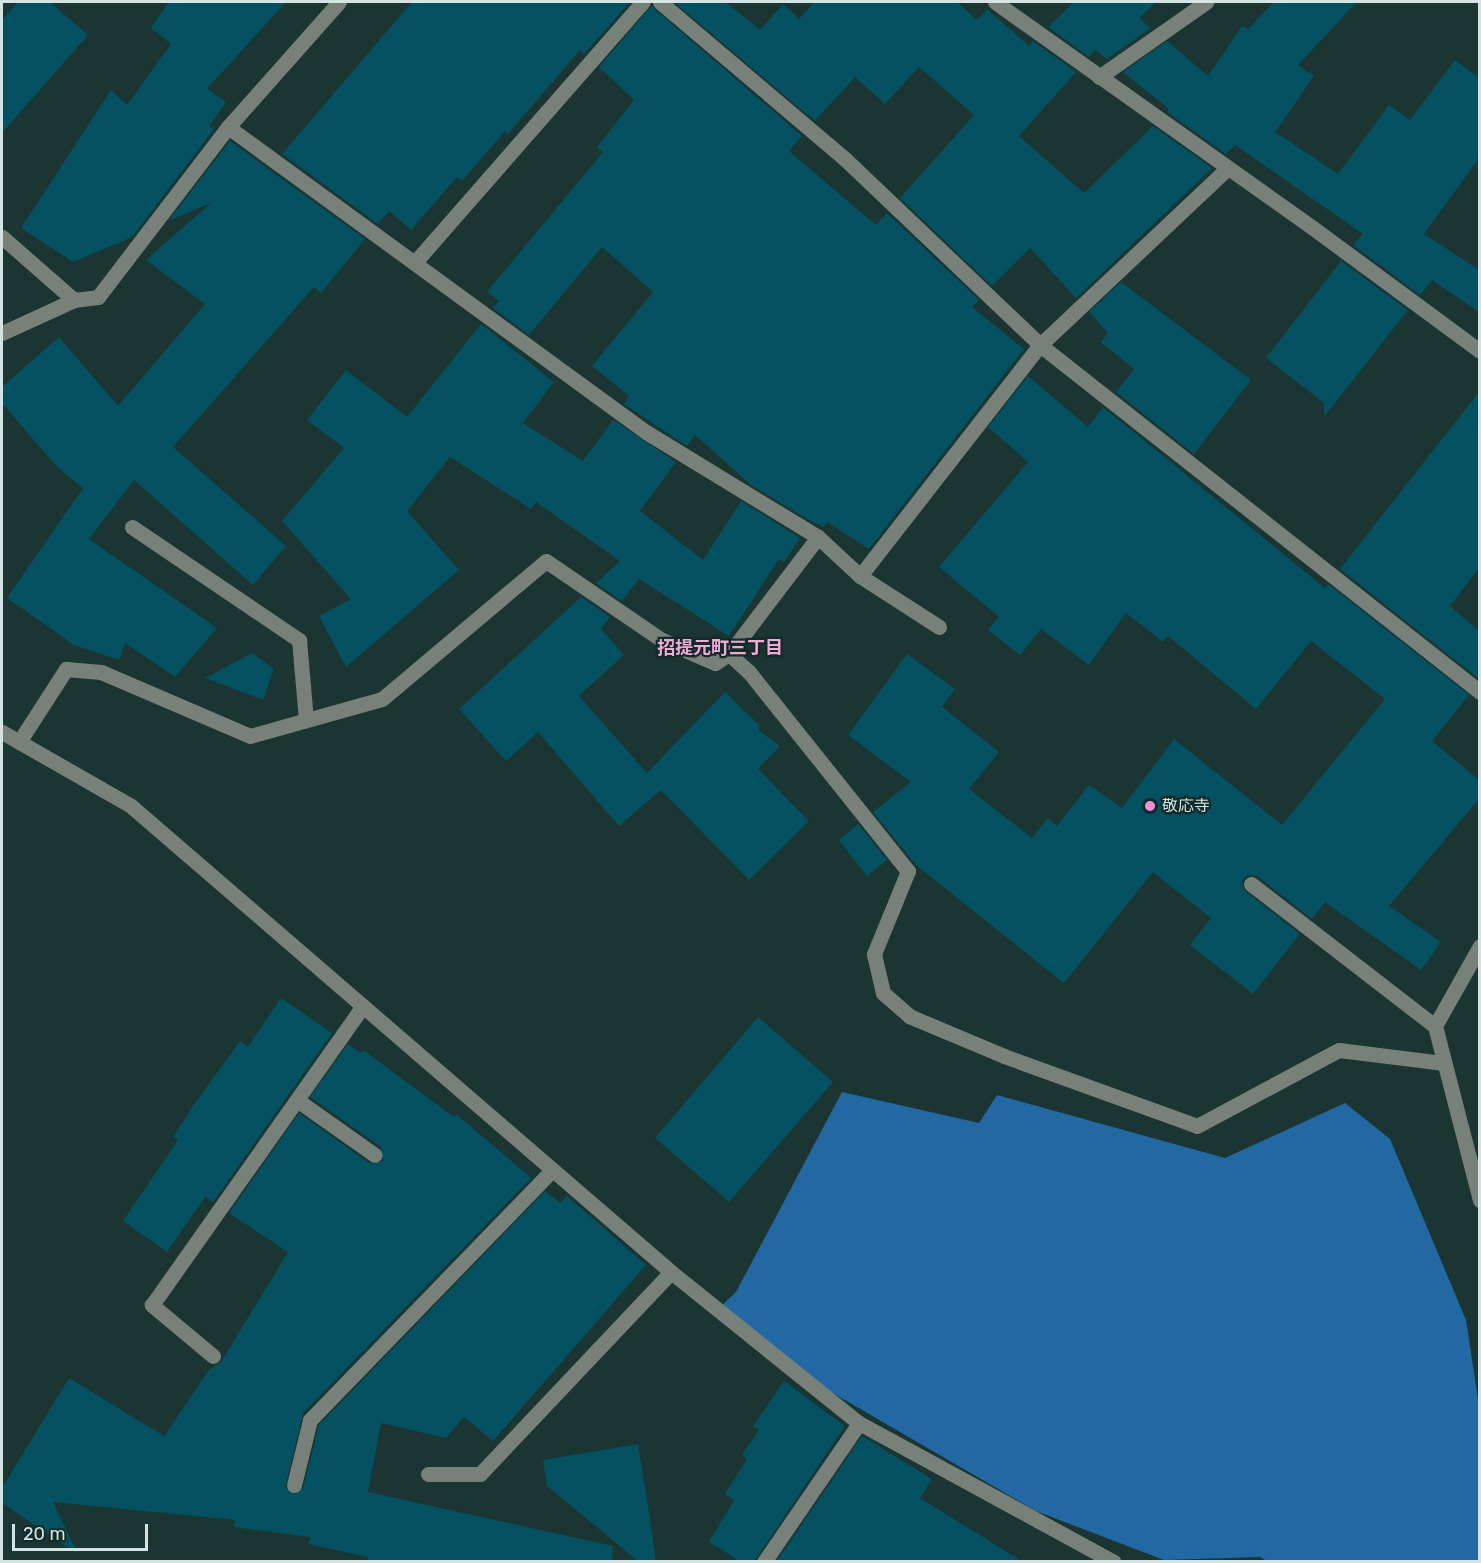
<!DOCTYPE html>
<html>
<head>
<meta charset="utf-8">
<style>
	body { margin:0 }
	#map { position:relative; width:1481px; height:1563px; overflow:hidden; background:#1b3532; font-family:Rubik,"Noto Sans JP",sans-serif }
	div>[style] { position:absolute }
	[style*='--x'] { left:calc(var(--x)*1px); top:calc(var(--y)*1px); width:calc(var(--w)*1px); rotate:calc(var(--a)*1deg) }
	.water>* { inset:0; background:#2269a4 }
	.building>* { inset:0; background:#045161 }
	.minor>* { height:15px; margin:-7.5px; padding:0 7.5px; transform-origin:7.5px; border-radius:7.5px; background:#778079 }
	.dots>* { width:16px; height:16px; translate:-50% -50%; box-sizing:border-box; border:3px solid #102b28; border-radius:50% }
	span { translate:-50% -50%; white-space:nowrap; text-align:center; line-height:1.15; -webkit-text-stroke:4.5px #102b28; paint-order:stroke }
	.poi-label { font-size:16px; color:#d5e4e2 }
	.left { translate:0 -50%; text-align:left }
	.neighbourhood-label { font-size:18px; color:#f1aad5; font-weight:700 }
	.frame { position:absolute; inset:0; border:3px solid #d5e4e2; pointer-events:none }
	.scale { position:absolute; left:12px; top:1524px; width:136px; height:27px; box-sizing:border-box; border:3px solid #d5e4e2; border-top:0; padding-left:8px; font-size:18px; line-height:21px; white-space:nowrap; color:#d5e4e2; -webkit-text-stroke:4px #102b28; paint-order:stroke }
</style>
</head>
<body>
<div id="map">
	<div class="water">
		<div style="clip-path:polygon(842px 1092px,979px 1123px,997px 1095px,1225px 1158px,1345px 1103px,1390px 1139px,1466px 1320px,1479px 1406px,1479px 1561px,1269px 1562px,1260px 1557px,1164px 1560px,1036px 1511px,807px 1378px,714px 1313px,736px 1292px)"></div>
	</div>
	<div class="building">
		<div style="clip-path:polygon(18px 2px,50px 2px,88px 35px,2px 133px,2px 20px)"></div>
		<div style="clip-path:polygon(169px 2px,286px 2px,207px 89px,226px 102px,209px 126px,214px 129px,132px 237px,73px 262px,21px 228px,111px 90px,127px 105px,171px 44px,151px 28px)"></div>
		<div style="clip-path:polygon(412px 2px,630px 2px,584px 54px,580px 50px,508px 134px,505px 131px,462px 181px,457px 177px,411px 230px,389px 211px,378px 224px,282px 154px)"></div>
		<div style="clip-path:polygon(674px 2px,726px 2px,760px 30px,783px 4px,799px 19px,814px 2px,957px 2px,977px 20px,987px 9px,1029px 46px,1033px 41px,1076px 72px,1019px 136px,1084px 193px,1153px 126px,1212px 168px,1076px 298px,1030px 248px,992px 286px,900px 198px,974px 115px,919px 67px,885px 104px,855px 77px,815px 121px)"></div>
		<div style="clip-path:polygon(1074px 2px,1156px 2px,1139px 18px,1151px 28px,1107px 59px,1095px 50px,1089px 57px,1048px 27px)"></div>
		<div style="clip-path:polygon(1274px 2px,1357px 2px,1298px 65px,1314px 76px,1275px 132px,1338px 174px,1389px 105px,1410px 120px,1455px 60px,1479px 78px,1479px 158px,1424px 234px,1479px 270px,1479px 312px,1432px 280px,1420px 295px,1353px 245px,1363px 234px,1235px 145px,1226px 154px,1167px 112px,1169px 109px,1123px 72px,1167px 41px,1208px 76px,1242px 26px,1248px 29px)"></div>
		<div style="clip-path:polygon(651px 6px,802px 136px,789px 151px,876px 225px,887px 213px,979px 300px,972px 307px,1024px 349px,869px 549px,827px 522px,824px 527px,811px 521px,751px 485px,695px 435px,687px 446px,624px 404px,629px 396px,592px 366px,653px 292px,602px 247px,529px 335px,493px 308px,499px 301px,487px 292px,603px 152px,597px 147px,634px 100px,599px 67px)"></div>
		<div style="clip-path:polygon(230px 141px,365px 239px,321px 293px,314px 287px,173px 447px,286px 546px,253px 585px,134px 480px,89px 539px,217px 628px,175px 677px,125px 643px,119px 660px,74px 645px,7px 598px,83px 488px,57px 467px,2px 403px,2px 387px,59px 337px,118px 406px,205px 304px,146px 260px,211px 203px,168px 221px)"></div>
		<div style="clip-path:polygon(1341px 261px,1408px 310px,1324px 417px,1324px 403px,1266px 358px)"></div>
		<div style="clip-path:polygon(1121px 282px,1251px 380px,1194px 454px,1116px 392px,1134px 369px,1101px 342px,1108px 333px,1089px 312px)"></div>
		<div style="clip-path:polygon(481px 324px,554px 382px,523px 423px,583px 461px,613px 420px,676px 462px,640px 511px,703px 560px,741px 501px,800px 538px,784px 562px,779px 559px,729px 636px,639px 579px,622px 601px,596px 583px,620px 561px,536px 502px,531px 509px,450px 457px,407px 511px,459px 570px,346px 667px,319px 616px,351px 599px,282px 521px,344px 448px,307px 420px,346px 370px,407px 417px)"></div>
		<div style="clip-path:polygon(1028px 376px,1088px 427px,1103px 407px,1325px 588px,1328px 584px,1469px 695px,1432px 741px,1479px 780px,1479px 799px,1389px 906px,1441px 942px,1421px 970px,1325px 902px,1312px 919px,1257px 876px,1248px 875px,1241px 882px,1245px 891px,1300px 934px,1253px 994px,1190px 945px,1211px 918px,1153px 872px,1064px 983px,916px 865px,873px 812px,911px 782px,848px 735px,907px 654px,955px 689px,942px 707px,999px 752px,969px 789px,1032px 838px,1048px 818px,1057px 826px,1089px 785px,1122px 808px,1174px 739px,1282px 825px,1385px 699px,1311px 641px,1256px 709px,1168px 636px,1163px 642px,1126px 613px,1089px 665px,1041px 629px,1020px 655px,988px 630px,999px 617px,939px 567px,1028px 462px,988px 427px)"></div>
		<div style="clip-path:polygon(1479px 392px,1479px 568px,1450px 606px,1479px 631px,1479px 679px,1340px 569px)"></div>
		<div style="clip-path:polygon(581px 597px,610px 617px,601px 629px,624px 655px,579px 696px,647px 773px,725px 692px,760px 726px,758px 730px,780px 746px,758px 769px,809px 821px,749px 880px,661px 790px,619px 826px,538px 732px,506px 761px,459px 709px)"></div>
		<div style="clip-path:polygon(252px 653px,274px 669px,263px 700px,205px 678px)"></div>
		<div style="clip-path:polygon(858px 824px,887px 860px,867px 876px,839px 840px)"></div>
		<div style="clip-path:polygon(281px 998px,332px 1033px,213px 1202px,205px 1197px,167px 1252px,123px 1221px,178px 1140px,173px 1137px,193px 1106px,240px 1041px,248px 1047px)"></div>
		<div style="clip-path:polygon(758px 1017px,833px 1082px,729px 1202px,655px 1138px)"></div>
		<div style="clip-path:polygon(348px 1044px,361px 1053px,363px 1050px,454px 1117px,456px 1114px,531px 1178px,303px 1413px,285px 1488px,296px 1494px,303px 1488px,319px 1425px,545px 1191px,560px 1203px,567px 1196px,646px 1265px,493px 1441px,464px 1417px,446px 1438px,381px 1423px,368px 1492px,613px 1546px,612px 1562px,367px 1562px,368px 1557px,308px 1544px,310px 1537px,234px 1527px,235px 1520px,53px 1502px,78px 1554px,2px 1503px,2px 1488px,69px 1378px,164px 1436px,209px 1370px,221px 1362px,288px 1252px,229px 1213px,299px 1113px,369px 1163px,383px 1161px,381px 1147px,310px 1097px)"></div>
		<div style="clip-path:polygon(784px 1381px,845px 1426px,754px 1562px,741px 1562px,709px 1542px,734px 1500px,725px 1494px,747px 1459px,742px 1455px,759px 1430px,753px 1426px)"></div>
		<div style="clip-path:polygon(862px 1436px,932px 1479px,920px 1498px,1023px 1562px,776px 1562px)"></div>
		<div style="clip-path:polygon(638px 1444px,650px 1519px,656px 1562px,639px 1562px,547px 1486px,543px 1460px)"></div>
	</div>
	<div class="minor">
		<div style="--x:660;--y:2;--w:243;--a:40.3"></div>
		<div style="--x:845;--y:159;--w:269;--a:43.6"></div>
		<div style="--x:1040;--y:345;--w:560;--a:38.26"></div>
		<div style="--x:995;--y:2;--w:390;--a:35.4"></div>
		<div style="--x:1313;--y:228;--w:207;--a:36.4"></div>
		<div style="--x:1099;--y:77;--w:131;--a:-35"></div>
		<div style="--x:228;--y:127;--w:517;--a:36.12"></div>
		<div style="--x:646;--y:432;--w:202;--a:31.4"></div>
		<div style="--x:818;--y:537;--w:57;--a:42.9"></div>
		<div style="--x:860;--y:576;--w:94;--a:32.8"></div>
		<div style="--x:2;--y:237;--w:96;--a:41.2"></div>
		<div style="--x:416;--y:261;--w:344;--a:-48.8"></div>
		<div style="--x:2;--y:333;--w:79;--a:-24.6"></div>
		<div style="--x:74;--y:300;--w:24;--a:-7"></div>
		<div style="--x:98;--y:297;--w:214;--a:-52.6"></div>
		<div style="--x:228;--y:127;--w:167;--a:-48.4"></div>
		<div style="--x:132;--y:527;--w:202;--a:34.1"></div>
		<div style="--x:299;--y:640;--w:80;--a:85"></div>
		<div style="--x:818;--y:537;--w:147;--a:127.3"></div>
		<div style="--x:729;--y:654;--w:27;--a:42"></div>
		<div style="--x:749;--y:672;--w:255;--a:51.4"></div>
		<div style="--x:908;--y:871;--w:90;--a:112.3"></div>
		<div style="--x:874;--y:954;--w:40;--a:77"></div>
		<div style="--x:883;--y:993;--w:35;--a:41"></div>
		<div style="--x:909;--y:1016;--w:103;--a:22.8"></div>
		<div style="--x:1004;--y:1056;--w:205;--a:19.9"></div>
		<div style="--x:1197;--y:1126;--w:161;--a:-28.2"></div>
		<div style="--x:1339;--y:1050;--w:106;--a:7.1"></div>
		<div style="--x:860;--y:576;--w:293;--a:-52.1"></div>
		<div style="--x:1040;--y:345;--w:258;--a:-43.3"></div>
		<div style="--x:2;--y:732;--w:149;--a:29.8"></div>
		<div style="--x:131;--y:806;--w:713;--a:40.79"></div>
		<div style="--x:671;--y:1272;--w:241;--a:38.8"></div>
		<div style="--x:859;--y:1423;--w:290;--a:28.6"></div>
		<div style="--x:19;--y:742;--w:87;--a:-57.2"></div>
		<div style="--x:66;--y:669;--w:35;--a:5"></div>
		<div style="--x:101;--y:672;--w:162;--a:23.2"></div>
		<div style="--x:250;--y:736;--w:137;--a:-15.7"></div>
		<div style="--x:382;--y:699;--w:214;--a:-40.1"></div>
		<div style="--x:546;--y:561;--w:140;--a:34.3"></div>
		<div style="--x:662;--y:640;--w:58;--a:23.5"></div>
		<div style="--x:715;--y:663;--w:17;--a:-33"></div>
		<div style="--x:1251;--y:884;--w:232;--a:37.7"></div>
		<div style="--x:1480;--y:946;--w:92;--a:119.4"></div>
		<div style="--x:1435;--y:1026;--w:180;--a:75.5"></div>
		<div style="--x:297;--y:1100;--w:95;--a:35.2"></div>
		<div style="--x:213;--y:1356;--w:80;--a:-140.1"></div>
		<div style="--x:152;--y:1305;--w:366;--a:-54.8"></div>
		<div style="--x:428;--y:1474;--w:52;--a:0"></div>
		<div style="--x:480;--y:1474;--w:278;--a:-46.6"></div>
		<div style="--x:294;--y:1485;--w:67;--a:-76.2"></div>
		<div style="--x:310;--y:1420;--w:348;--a:-45.9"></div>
		<div style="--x:764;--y:1562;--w:168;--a:-55.6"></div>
	</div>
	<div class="dots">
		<div style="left:1150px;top:806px;background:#f690d0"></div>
	</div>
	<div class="poi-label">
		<span class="left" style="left:1162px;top:806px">敬応寺</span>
	</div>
	<div class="neighbourhood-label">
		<span style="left:720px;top:648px">招提元町三丁目</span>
	</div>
	<div class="frame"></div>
	<div class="scale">20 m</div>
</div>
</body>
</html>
